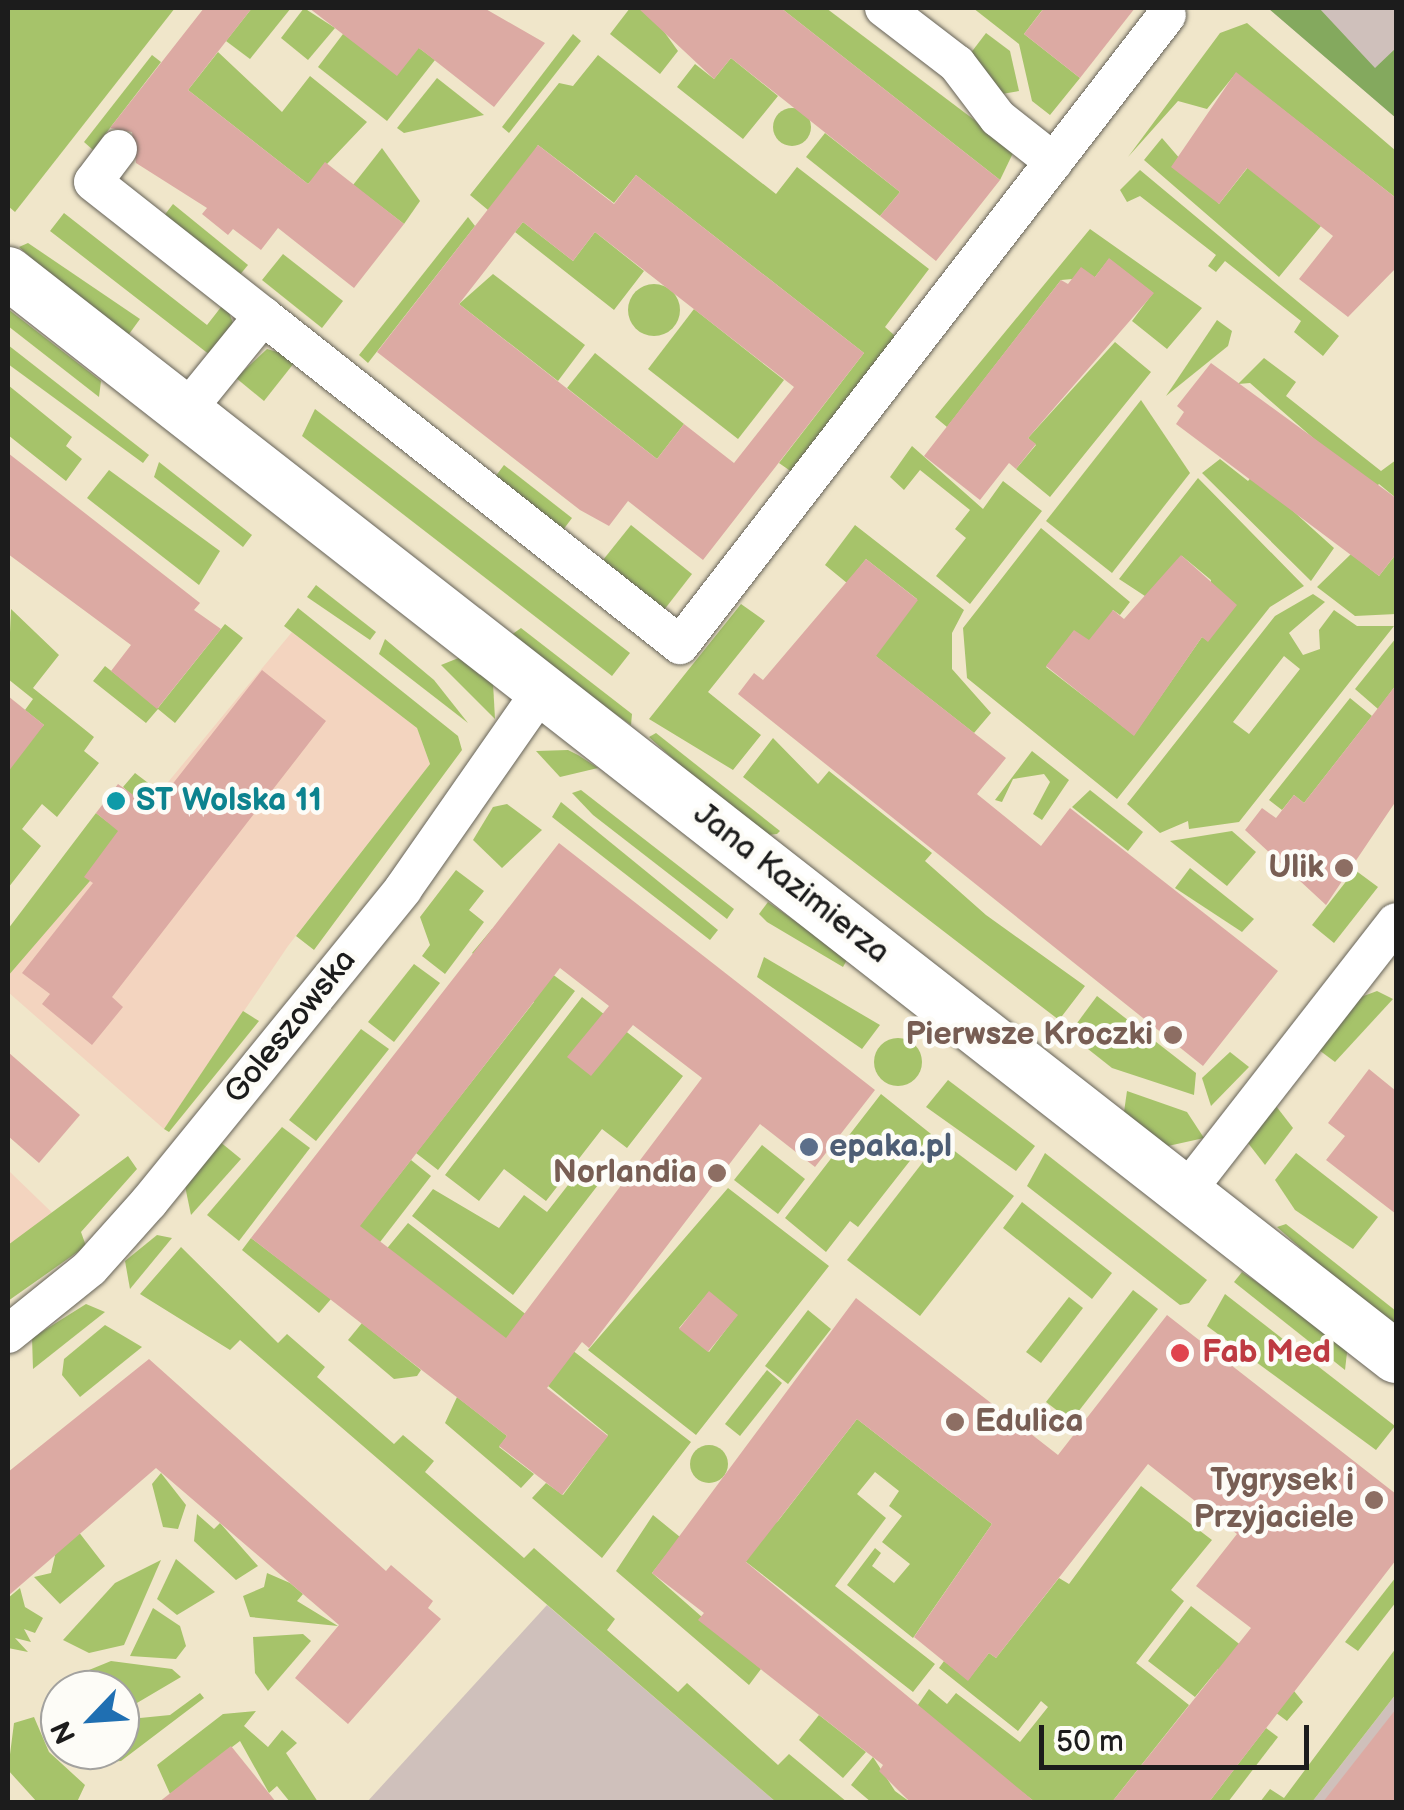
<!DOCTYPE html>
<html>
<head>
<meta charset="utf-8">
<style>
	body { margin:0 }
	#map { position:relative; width:1404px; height:1810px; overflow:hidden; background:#f0e6ca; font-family:"Balsamiq Sans",sans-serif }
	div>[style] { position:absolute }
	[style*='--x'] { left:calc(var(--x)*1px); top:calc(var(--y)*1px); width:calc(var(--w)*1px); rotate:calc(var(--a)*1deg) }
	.built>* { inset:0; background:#f3d4bf }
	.industrial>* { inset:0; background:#cfc0bb }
	.green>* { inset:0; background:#a6c36a }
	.round { border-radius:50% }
	.forest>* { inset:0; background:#84a95e }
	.building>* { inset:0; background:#dcaaa3 }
	.roads { filter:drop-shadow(0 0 2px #666359) drop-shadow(0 0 2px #666359) }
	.street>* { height:38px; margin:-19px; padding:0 19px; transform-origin:19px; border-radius:19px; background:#fff }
	.secondary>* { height:52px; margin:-26px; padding:0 26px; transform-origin:26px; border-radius:26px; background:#fff }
	.dots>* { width:28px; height:28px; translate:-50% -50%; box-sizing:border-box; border:5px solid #fdfcf7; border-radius:50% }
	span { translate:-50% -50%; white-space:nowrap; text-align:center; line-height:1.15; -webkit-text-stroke:9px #fdfcf7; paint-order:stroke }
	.culture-label { font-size:32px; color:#0d838f; font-weight:700 }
	.left { translate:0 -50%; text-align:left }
	.education-label { font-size:32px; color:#785e54; font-weight:700 }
	.right { translate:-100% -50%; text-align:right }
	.street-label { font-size:32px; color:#1c1c1c }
	.service-label { font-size:32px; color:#4e5e75; font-weight:700 }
	.health-label { font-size:32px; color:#be3a42; font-weight:700 }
	.frame { position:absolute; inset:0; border:10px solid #1c1c1c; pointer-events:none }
	.north { position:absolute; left:40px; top:1670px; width:100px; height:100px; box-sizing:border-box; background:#fdfcf7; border:2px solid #a3a29f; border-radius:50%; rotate:245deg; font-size:28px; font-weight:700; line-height:40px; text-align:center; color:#1c1c1c }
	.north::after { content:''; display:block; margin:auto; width:35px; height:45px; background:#1f6fb2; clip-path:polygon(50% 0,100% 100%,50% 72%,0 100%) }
	.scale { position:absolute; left:1039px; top:1725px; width:270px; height:45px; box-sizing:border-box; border:5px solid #1c1c1c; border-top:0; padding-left:12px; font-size:30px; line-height:35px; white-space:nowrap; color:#1c1c1c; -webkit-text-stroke:8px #fdfcf7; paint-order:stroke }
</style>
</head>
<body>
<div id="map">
	<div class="built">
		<div style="clip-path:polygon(292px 632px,417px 728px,430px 764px,288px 946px,164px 1129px,8px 992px,8px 976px)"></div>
		<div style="clip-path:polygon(8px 1170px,68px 1228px,8px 1277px)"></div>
	</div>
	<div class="industrial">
		<div style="clip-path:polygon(1268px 8px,1396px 8px,1396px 118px)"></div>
		<div style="clip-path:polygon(547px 1605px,776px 1802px,367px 1802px)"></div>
		<div style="clip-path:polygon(1396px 1694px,1396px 1802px,1312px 1802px)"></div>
	</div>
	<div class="green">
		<div style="clip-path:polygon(8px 8px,175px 8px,15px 212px,8px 206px)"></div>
		<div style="clip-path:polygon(252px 8px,291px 8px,250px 59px,226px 41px)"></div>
		<div style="clip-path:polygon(304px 8px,335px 28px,308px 60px,281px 38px)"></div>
		<div style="clip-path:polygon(630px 8px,647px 8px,678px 51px,660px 74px,610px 34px)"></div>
		<div style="clip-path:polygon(781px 8px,826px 8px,989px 131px,1014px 151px,1000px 180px)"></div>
		<div style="clip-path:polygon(973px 8px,1043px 9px,1024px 34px,1080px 78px,1050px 115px,1032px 101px,1019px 44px)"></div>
		<div style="clip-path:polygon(1247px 23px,1396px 151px,1396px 198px,1236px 73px,1207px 109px,1178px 101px,1128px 157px,1220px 33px)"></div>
		<div style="clip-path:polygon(986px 33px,1010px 51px,1019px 91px,1002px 94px,970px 54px)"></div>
		<div style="clip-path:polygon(343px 34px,419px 48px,435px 60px,387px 121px,318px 67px)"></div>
		<div style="clip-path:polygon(573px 34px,581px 41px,509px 133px,502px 127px)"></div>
		<div style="clip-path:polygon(218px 52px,282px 112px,310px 76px,367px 122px,308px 184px,188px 90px)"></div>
		<div style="clip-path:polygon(152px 55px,161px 62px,93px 150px,84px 142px)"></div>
		<div style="clip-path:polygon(598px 55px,776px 194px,797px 167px,929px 269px,885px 327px,903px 343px,799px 477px,779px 463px,864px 353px,636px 175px,614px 203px,538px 145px,494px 215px,470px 195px,559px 83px,573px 86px)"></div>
		<div style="clip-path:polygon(731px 58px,778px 96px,743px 139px,677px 87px,695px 64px,714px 79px)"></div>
		<div style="clip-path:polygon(437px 78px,484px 115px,404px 133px,397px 128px)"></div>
		<div class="round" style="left:773px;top:108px;width:38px;height:38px"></div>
		<div style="clip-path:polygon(825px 133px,900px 192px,880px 216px,806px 157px)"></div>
		<div style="clip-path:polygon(1162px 138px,1219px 204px,1249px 166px,1321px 226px,1279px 277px,1144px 160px)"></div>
		<div style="clip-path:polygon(382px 148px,420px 201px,404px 224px,353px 185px)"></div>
		<div style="clip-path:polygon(1140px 170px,1339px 336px,1323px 356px,1294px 332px,1301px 321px,1225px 261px,1216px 272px,1208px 266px,1216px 255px,1140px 196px,1127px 202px,1120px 190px)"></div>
		<div style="clip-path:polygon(173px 204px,248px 265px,238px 277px,163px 217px)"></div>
		<div style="clip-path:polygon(64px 213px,207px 325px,225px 302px,233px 323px,210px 355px,50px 231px)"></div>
		<div style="clip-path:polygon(468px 217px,475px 226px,368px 363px,359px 355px)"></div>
		<div style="clip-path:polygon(523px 222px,573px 261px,595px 232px,644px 271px,614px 310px,515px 232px)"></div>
		<div style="clip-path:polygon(1090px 229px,1202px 308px,1167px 349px,1132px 321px,1153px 293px,1109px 259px,1095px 277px,1061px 280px,947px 427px,935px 417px)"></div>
		<div style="clip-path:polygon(28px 243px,140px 319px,124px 341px,19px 247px)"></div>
		<div style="clip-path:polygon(283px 254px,343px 301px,322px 328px,262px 280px)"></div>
		<div style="clip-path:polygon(493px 274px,585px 345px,558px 381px,459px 304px)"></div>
		<div class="round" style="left:628px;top:284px;width:52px;height:52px"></div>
		<div style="clip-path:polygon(8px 309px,101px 381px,99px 397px,8px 326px)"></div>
		<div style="clip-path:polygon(694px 309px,784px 380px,738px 439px,648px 369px)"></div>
		<div style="clip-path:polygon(1217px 320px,1232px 331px,1228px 346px,1166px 396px)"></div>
		<div style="clip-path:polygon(1115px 342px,1151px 372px,1050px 497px,1016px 469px,1036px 445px,1028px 438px)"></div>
		<div style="clip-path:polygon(8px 345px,149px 455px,143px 463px,8px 364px)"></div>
		<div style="clip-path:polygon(267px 349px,298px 358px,264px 401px,236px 378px)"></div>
		<div style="clip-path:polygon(595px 353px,684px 424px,657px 459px,567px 388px)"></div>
		<div style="clip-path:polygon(1264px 358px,1296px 382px,1286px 396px,1381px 471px,1396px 460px,1396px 498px,1379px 484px,1373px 490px,1250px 383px,1238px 384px)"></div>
		<div style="clip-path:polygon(8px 385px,72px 437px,66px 446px,82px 459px,66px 481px,8px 435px)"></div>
		<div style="clip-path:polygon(1141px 400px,1190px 473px,1112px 573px,1046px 521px)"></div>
		<div style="clip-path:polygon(315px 409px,630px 653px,612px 676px,302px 436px)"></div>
		<div style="clip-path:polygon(912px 446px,983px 509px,1003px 481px,1042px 511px,970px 604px,936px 576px,966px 538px,955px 529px,970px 510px,920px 470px,904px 490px,890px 477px)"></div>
		<div style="clip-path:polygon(1220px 459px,1248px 481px,1253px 475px,1334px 548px,1311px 581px,1202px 473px)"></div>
		<div style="clip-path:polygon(159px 462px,252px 535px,243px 547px,154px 477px)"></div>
		<div style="clip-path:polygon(504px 465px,572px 518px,563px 530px,495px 477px)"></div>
		<div style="clip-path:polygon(109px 470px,220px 551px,199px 585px,87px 498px)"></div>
		<div style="clip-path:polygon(1198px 478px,1304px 586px,1270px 607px,1117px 799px,967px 678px,963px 628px,1041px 528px,1130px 602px,1120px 615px,1113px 610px,1095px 646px,1074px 631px,1046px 667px,1134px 735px,1202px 637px,1208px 641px,1211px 580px,1182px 556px,1148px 598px,1119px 579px)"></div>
		<div style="clip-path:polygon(631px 525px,692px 574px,664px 610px,603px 560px)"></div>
		<div style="clip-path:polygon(855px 525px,964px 610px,952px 633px,952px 669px,991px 713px,974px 733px,868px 650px,917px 599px,866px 559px,847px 583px,825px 565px)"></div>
		<div style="clip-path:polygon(1351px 554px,1379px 576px,1396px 554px,1396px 614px,1355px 616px,1317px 587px)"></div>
		<div style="clip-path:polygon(316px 585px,376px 632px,370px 640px,307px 597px)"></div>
		<div style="clip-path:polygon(evenodd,1313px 594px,1325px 602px,1289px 633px,1303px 655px,1320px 649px,1319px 630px,1334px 610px,1357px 626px,1394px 626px,1239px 822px,1189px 829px,1188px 821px,1160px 833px,1127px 804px,1275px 616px,1313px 594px,1284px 656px,1300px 669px,1249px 734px,1233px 722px,1284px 656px)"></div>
		<div style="clip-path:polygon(741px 604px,765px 621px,708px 692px,761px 735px,733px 770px,649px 719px)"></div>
		<div style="clip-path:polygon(298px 608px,458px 736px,462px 750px,314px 950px,296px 936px,430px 764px,417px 728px,284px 626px)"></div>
		<div style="clip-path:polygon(11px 609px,59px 655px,33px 688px,94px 737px,84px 751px,99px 763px,57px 817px,42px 804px,22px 829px,41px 846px,8px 888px,8px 758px,44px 725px,25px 710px,33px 699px,8px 679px)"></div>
		<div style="clip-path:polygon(225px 624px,243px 638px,175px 723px,158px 709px,146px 723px,93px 681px,105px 666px,158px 708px)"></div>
		<div style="clip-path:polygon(521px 628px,632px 714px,631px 725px,507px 638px)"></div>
		<div style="clip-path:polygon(1396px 638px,1396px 685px,1378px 709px,1355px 689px)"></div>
		<div style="clip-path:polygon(385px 639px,434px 680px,468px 723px,379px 654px)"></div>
		<div style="clip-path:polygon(466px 655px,493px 683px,495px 719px,441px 665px)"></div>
		<div style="clip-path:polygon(1350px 698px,1372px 716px,1304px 803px,1294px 795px,1282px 810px,1269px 800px)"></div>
		<div style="clip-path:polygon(656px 733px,780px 831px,777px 834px,758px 836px,649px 737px)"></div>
		<div style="clip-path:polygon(773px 738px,818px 784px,829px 771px,932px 853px,925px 861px,986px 915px,1085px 986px,1059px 1020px,743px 777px)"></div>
		<div style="clip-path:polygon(568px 750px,578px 755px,598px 768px,560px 777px,536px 751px)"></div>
		<div style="clip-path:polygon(1032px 751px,1069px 780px,1042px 820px,1033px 814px,1050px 782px,1044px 774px,1013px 779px,1002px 802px,995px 800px)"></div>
		<div style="clip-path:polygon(135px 773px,164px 795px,8px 976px,8px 929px,96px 813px,109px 823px,132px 795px,123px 787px)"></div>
		<div style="clip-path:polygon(581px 790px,734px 909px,727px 919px,593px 815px,572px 793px)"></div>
		<div style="clip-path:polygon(1090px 790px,1143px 832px,1128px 851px,1072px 807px)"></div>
		<div style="clip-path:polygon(561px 802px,718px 930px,710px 940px,552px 817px)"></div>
		<div style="clip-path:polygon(507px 804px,542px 830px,502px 868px,473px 840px,493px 807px)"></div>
		<div style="clip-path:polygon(1232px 831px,1256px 852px,1227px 886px,1170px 841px)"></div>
		<div style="clip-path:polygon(1190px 868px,1254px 919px,1242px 932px,1175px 888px)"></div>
		<div style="clip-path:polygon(456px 870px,484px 891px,469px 910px,484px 922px,445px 974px,422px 956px,430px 945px,420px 917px)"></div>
		<div style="clip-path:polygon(1355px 870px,1378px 887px,1334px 943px,1312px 925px)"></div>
		<div style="clip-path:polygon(768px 902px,848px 958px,843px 967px,767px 922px,759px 914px)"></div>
		<div style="clip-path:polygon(492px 929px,575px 991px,438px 1170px,416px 1153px,534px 1002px,472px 953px)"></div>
		<div style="clip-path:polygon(764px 957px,880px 1025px,862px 1049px,757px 977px)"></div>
		<div style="clip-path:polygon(414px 964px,440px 983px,394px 1042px,368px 1022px)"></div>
		<div style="clip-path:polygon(1377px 991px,1393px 999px,1335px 1062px,1319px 1050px,1361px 997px)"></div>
		<div style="clip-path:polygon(1097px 996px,1196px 1073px,1194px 1095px,1112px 1068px,1069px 1034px)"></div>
		<div style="clip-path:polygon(582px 997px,683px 1076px,627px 1148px,602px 1129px,546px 1201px,504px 1169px,479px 1201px,445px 1175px)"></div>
		<div style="clip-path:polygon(243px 1011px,259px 1021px,169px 1132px,164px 1129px)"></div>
		<div style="clip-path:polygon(361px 1029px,389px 1049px,316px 1141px,289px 1120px)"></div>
		<div class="round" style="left:874px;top:1038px;width:48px;height:48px"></div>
		<div style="clip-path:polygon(1230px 1052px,1249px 1067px,1211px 1106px,1202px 1078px)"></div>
		<div style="clip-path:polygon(948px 1080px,1035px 1146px,1016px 1171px,926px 1107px)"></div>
		<div style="clip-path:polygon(1127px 1091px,1187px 1112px,1204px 1138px,1168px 1146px,1123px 1119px)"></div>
		<div style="clip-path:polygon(881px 1094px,931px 1134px,858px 1227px,850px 1221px,826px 1252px,785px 1218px)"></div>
		<div style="clip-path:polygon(1276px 1106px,1293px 1128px,1265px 1165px,1248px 1143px)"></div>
		<div style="clip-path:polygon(282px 1127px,310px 1148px,239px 1241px,207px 1215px)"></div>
		<div style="clip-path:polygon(940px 1140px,1014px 1196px,920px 1316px,847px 1260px)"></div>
		<div style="clip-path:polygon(219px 1141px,241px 1159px,191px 1215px,185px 1186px)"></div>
		<div style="clip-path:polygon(762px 1145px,805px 1179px,778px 1214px,734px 1180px)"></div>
		<div style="clip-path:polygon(1045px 1153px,1207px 1280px,1189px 1303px,1180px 1305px,1027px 1186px)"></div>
		<div style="clip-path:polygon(1296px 1153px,1378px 1217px,1353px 1249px,1295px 1210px,1275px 1180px)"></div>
		<div style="clip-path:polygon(128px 1156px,137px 1169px,81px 1232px,86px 1246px,8px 1301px,8px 1245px)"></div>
		<div style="clip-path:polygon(411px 1160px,431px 1176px,377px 1246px,356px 1230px)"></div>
		<div style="clip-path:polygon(579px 1171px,598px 1185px,513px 1295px,412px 1216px,433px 1189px,499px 1228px,524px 1195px,547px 1212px)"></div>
		<div style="clip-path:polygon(evenodd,728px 1188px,829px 1266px,696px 1435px,588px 1350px,728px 1188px,709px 1292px,737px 1315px,709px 1352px,679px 1328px,709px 1292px)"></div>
		<div style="clip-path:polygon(1022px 1202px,1112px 1273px,1092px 1299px,1003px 1228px)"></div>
		<div style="clip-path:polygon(408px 1223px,691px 1442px,602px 1558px,532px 1498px,546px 1483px,563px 1495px,608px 1435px,384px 1252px)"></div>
		<div style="clip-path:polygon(1286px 1224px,1396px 1311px,1396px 1333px,1277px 1227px)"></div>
		<div style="clip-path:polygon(157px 1235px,172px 1238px,130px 1289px,125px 1261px)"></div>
		<div style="clip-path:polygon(251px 1238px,331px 1299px,319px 1313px,242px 1250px)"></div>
		<div style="clip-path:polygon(181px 1247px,278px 1343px,287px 1334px,325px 1367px,317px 1377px,394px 1444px,403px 1435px,434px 1461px,425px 1472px,524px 1558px,534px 1548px,615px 1619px,607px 1630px,678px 1692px,687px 1683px,778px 1765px,789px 1754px,847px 1802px,776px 1802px,240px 1340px,230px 1350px,140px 1294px)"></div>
		<div style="clip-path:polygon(1242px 1272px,1348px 1344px,1345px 1370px,1234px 1282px)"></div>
		<div style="clip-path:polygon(1133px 1290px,1158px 1309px,1071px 1421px,1046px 1402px)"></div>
		<div style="clip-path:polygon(1225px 1294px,1395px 1426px,1376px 1450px,1207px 1326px)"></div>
		<div style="clip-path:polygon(1069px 1297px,1083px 1308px,1041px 1363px,1026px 1352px)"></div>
		<div style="clip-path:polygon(86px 1304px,105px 1312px,33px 1369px,32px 1338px)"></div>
		<div style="clip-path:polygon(808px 1310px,831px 1329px,788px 1384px,765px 1366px)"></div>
		<div style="clip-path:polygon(362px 1323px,421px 1370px,417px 1376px,394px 1379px,348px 1340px)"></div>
		<div style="clip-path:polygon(105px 1325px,142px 1347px,80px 1397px,62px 1375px,64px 1359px)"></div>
		<div style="clip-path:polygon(767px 1370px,782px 1383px,740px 1436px,725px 1424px)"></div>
		<div style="clip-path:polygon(457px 1397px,507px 1436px,499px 1447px,534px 1474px,521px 1488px,445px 1423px)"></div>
		<div style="clip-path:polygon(857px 1419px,992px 1524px,913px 1638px,847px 1585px,875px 1548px,881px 1553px,872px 1566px,894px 1583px,910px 1564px,882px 1542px,902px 1516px,889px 1506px,899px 1491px,875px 1472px,857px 1494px,886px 1518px,835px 1586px,935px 1664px,913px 1692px,736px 1554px,778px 1521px)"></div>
		<div class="round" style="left:690px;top:1445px;width:38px;height:38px"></div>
		<div style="clip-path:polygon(161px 1473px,186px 1505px,178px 1529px,163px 1527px,152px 1484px)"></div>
		<div style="clip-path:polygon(1141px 1486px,1212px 1540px,1171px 1590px,1184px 1601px,1136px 1663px,1189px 1705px,1112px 1802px,1035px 1802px,915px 1709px,929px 1689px,947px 1704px,956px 1693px,1020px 1742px,1048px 1707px,1041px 1701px,1018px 1731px,939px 1668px,944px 1661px,968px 1680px,989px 1653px,996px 1658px,1059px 1578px,1069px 1584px)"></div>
		<div style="clip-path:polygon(197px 1514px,214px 1529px,220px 1523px,258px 1566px,236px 1580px,194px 1541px)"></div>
		<div style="clip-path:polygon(653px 1515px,680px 1537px,652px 1573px,761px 1669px,749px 1685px,616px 1571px)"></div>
		<div style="clip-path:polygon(78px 1531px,105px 1566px,60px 1604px,34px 1577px,51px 1573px,57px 1547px)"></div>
		<div style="clip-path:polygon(176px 1559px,215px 1592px,177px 1615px,157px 1599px)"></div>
		<div style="clip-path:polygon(161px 1560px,124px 1645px,89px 1653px,63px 1640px,115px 1583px)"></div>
		<div style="clip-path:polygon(267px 1573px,290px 1583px,303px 1594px,297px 1601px,338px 1626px,250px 1617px,243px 1596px,264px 1587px)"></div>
		<div style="clip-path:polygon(1396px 1577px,1396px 1602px,1358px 1651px,1345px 1642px)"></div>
		<div style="clip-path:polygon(20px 1588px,25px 1607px,43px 1618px,35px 1633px,24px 1629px,31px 1642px,15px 1638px,28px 1652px,8px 1648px,8px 1598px)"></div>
		<div style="clip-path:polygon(1191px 1606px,1285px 1680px,1303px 1702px,1287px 1721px,1218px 1669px,1195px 1697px,1148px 1661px)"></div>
		<div style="clip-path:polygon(153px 1608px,180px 1626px,186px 1646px,176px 1659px,130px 1656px)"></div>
		<div style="clip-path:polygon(303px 1634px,311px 1641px,268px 1691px,255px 1673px,253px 1637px)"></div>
		<div style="clip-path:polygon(1396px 1648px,1396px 1694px,1312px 1802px,1260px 1802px,1270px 1789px,1284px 1798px)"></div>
		<div style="clip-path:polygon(111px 1661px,172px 1669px,181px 1677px,120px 1713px,120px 1690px,82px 1690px,89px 1670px)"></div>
		<div style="clip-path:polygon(200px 1693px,204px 1698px,121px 1761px,95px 1763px,100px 1750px,120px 1750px,120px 1720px,170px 1715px)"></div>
		<div style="clip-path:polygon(256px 1711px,244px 1726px,268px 1747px,282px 1730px,297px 1743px,286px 1753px,318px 1802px,290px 1802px,277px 1786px,269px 1793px,240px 1741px,170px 1794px,157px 1765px,223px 1714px)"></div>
		<div style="clip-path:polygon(819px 1715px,866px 1752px,843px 1778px,799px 1740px)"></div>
		<div style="clip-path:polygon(34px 1717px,49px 1752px,85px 1785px,77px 1802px,37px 1802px,8px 1770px,14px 1723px)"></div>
		<div style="clip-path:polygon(1266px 1728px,1278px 1737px,1228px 1802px,1209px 1802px)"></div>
		<div style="clip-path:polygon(873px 1757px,895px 1791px,910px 1802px,871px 1802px,851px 1785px)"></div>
	</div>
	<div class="forest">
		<div style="clip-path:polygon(1268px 8px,1319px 8px,1375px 68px,1396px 48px,1396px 118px)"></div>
	</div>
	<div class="building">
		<div style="clip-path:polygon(204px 8px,252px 8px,188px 90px,308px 184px,325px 162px,404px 224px,354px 288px,278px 228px,261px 250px,233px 229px,228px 235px,202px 214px,207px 208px,136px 163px,132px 132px,110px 128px)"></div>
		<div style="clip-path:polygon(309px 8px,484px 8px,545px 43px,494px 107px,419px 48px,397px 76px)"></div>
		<div style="clip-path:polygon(638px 8px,781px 8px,1000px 180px,936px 261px,880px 216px,900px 192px,731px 58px,714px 79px)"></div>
		<div style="clip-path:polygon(1044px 8px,1135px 8px,1080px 78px,1024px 34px)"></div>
		<div style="clip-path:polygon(1236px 72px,1396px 198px,1396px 268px,1348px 317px,1299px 279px,1333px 236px,1247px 168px,1219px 204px,1171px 167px)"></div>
		<div style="clip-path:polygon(evenodd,538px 145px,614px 204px,636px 175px,864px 353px,703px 560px,628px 501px,609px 526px,580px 510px,377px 352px,538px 145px,523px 222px,573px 261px,595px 232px,794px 387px,734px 463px,684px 424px,657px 459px,459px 304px,523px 222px)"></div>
		<div style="clip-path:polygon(1109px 258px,1154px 293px,1028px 438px,1036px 444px,1016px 469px,1009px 463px,980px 500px,924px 456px,1061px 280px,1068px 284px,1081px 267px,1095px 277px)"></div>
		<div style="clip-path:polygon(1211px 363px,1396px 498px,1396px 554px,1379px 576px,1176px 424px,1184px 412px,1177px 406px)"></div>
		<div style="clip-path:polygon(8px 453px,200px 603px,194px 610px,221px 629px,157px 709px,111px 671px,131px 645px,8px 554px)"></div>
		<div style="clip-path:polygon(1181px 555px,1237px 605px,1208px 642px,1202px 637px,1134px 736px,1046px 666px,1074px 630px,1089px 640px,1113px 610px,1124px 619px)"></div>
		<div style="clip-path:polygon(866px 559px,918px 600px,876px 656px,1006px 758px,977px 794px,1041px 846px,1070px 808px,1278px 971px,1203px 1066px,738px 694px,754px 673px,763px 680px)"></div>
		<div style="clip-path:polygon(262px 670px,326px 721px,112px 997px,123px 1007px,92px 1045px,42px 1004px,50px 994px,22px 973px,93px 883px,84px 877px,118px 831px,96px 813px,118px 784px,153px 809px)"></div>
		<div style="clip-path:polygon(1396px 685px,1396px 801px,1326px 905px,1245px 830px,1262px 808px,1276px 818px,1294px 795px,1304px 803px)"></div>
		<div style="clip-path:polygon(8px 696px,44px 725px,8px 772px)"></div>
		<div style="clip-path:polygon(evenodd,559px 843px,875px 1090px,815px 1167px,760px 1124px,589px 1348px,582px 1342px,547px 1388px,608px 1436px,562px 1495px,499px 1446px,507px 1436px,251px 1238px,559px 843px,560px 968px,609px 1006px,567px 1057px,591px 1076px,633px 1025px,702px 1078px,506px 1338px,360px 1226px,560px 968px)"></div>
		<div style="clip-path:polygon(8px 1052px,80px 1115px,39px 1163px,8px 1136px)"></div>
		<div style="clip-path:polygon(1369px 1069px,1396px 1091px,1396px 1214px,1326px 1160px,1345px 1136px,1328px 1123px)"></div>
		<div style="clip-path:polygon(709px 1291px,738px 1315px,708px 1352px,679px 1329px)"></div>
		<div style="clip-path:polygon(856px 1298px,1058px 1455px,1167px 1315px,1396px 1494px,1396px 1560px,1209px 1802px,1112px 1802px,1251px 1628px,1196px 1586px,1237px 1534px,1148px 1464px,996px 1658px,989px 1653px,968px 1681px,914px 1637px,992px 1524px,857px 1419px,746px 1562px,1035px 1802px,910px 1802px,879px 1771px,883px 1765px,698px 1620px,704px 1613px,652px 1573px)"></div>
		<div style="clip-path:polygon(149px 1359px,386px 1571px,391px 1565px,433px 1601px,428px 1608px,441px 1619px,348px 1724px,295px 1678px,339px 1625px,156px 1468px,8px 1596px,8px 1472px)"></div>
		<div style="clip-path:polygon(1396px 1709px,1396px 1802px,1323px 1802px)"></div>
		<div style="clip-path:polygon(231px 1746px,276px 1802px,159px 1802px,191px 1777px)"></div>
	</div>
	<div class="roads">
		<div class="street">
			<div style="--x:884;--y:8;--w:92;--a:37.5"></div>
			<div style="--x:957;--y:64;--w:68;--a:52.8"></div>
			<div style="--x:998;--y:118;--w:71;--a:38.2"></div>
			<div style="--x:118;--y:149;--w:41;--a:127.1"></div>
			<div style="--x:93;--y:182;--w:216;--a:38.2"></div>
			<div style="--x:185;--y:412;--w:124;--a:-50.9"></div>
			<div style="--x:263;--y:316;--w:531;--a:38.27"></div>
			<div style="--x:680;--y:645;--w:796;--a:-52.3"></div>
			<div style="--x:1185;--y:1193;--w:343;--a:-52.1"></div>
			<div style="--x:8;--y:1334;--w:105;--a:-38.8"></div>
			<div style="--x:90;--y:1268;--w:89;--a:-48.2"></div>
			<div style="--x:149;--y:1202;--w:403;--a:-50.9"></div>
			<div style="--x:403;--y:889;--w:243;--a:-55.1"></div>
		</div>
		<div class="secondary">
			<div style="--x:8;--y:273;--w:1761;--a:37.99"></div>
		</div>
	</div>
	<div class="dots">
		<div style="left:116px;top:801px;background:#0f9aa8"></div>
		<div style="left:1344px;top:868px;background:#8d6e63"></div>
		<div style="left:1173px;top:1035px;background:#8d6e63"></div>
		<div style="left:809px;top:1147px;background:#5c6f8a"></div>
		<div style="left:717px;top:1173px;background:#8d6e63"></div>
		<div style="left:1180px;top:1353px;background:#e0444e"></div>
		<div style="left:955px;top:1422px;background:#8d6e63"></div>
		<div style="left:1374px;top:1500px;background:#8d6e63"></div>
	</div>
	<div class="culture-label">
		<span class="left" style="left:136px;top:801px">ST Wolska 11</span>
	</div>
	<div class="education-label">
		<span class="right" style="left:1324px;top:868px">Ulik</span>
		<span class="right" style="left:1153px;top:1035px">Pierwsze Kroczki</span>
		<span class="right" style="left:697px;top:1173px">Norlandia</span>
		<span class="left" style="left:975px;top:1422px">Edulica</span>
		<span class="right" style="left:1354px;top:1500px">Tygrysek i<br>Przyjaciele</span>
	</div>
	<div class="street-label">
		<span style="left:791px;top:884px;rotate:38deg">Jana Kazimierza</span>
		<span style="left:291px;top:1027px;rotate:-51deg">Goleszowska</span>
	</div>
	<div class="service-label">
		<span class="left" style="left:829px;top:1147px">epaka.pl</span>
	</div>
	<div class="health-label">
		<span class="left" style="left:1202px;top:1353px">Fab Med</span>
	</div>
	<div class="frame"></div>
	<div class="north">N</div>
	<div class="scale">50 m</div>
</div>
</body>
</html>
